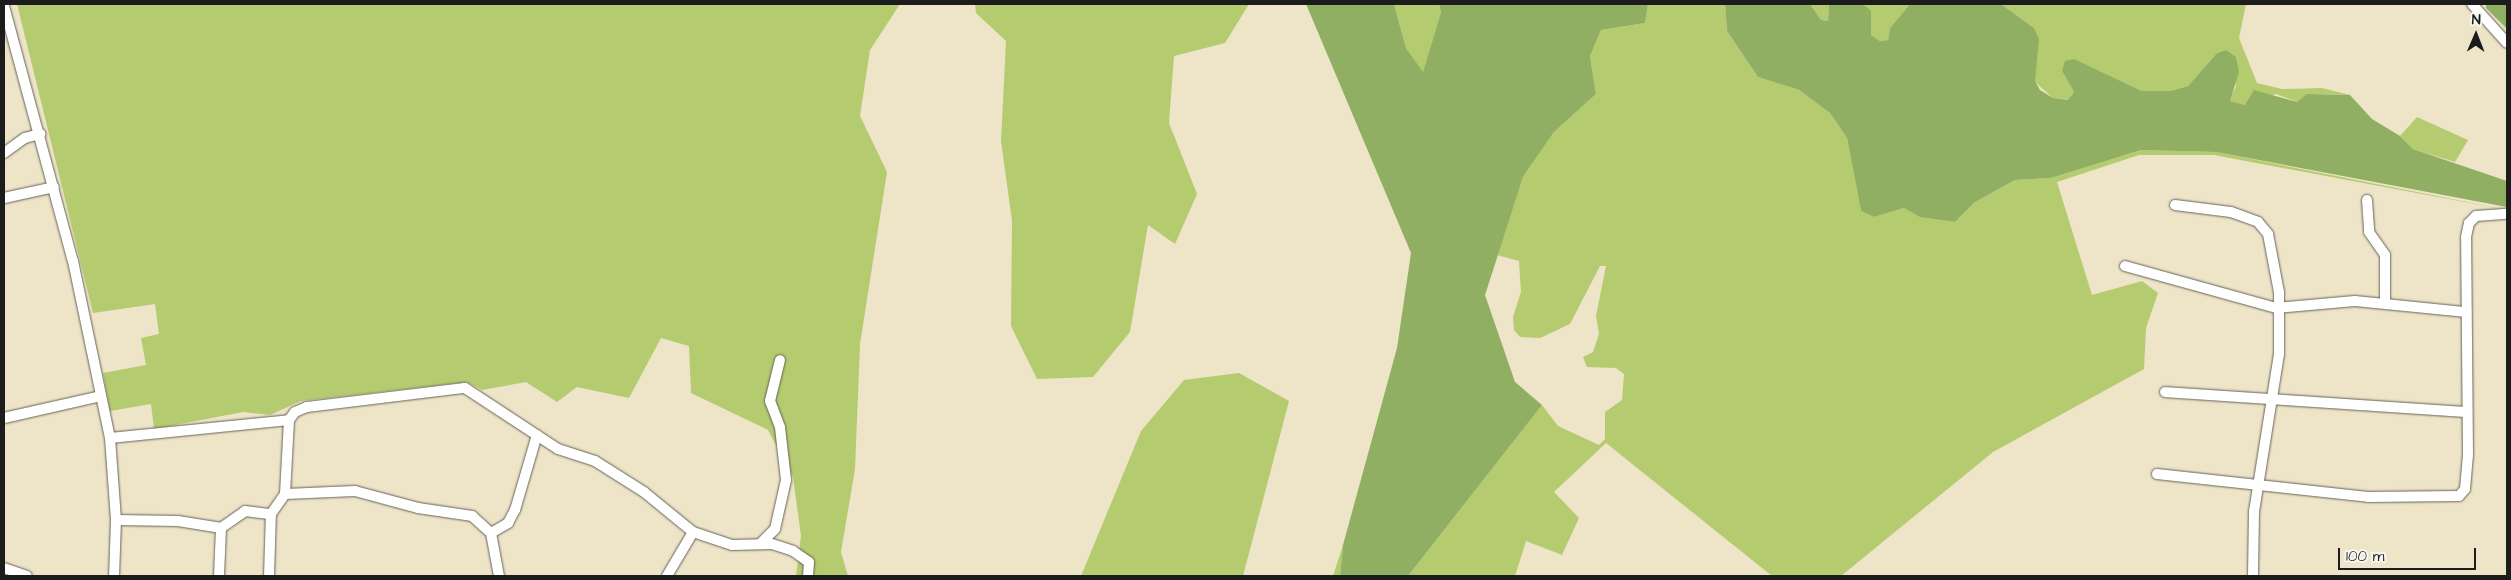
<!DOCTYPE html>
<html>
<head>
<meta charset="utf-8">
<style>
	body { margin:0 }
	#map { position:relative; width:2511px; height:580px; overflow:hidden; background:#eee4c8; font-family:"Architects Daughter",sans-serif }
	div>[style] { position:absolute }
	[style*='--x'] { left:calc(var(--x)*1px); top:calc(var(--y)*1px); width:calc(var(--w)*1px); rotate:calc(var(--a)*1deg) }
	.green>* { inset:0; background:#b5cb6f }
	.forest>* { inset:0; background:#90af62 }
	.roads { filter:drop-shadow(0 0 1px #666258) drop-shadow(0 0 1px #666258) }
	.minor>* { height:10px; margin:-5px; padding:0 5px; transform-origin:5px; border-radius:5px; background:#fff }
	span { translate:-50% -50%; white-space:nowrap; text-align:center; line-height:1.15; -webkit-text-stroke:5px #f6f6f2; paint-order:stroke }
	.frame { position:absolute; inset:0; border:5px solid #1c1c1c; pointer-events:none }
	.north { position:absolute; left:2451px; top:10px; width:50px; height:50px; -webkit-text-stroke:4px #f6f6f2; paint-order:stroke; rotate:1deg; font-size:14px; font-weight:700; line-height:20px; text-align:center; color:#1c1c1c }
	.north::after { content:''; display:block; margin:auto; width:18px; height:22px; background:#1c1c1c; clip-path:polygon(50% 0,100% 100%,50% 72%,0 100%) }
	.scale { position:absolute; left:2338px; top:548px; width:138px; height:22px; box-sizing:border-box; border:2px solid #1c1c1c; border-top:0; padding-left:6px; font-size:15px; line-height:18px; white-space:nowrap; color:#1c1c1c; -webkit-text-stroke:4px #f6f6f2; paint-order:stroke }
</style>
</head>
<body>
<div id="map">
	<div class="green">
		<div style="clip-path:polygon(17px 4px,900px 4px,870px 50px,860px 116px,887px 172px,860px 344px,855px 469px,841px 552px,848px 576px,796px 576px,801px 536px,793px 477px,768px 430px,691px 393px,689px 346px,661px 338px,629px 398px,577px 387px,557px 402px,526px 382px,482px 390px,467px 382px,301px 401px,270px 415px,243px 412px,154px 429px,151px 404px,110px 411px,103px 373px,146px 365px,141px 338px,159px 334px,155px 304px,93px 313px)"></div>
		<div style="clip-path:polygon(975px 4px,1249px 4px,1225px 43px,1174px 56px,1169px 123px,1197px 194px,1175px 244px,1148px 225px,1130px 332px,1093px 377px,1037px 379px,1011px 326px,1012px 221px,1001px 141px,1006px 41px,976px 13px)"></div>
		<div style="clip-path:polygon(1394px 4px,1439px 4px,1441px 12px,1423px 73px,1406px 48px)"></div>
		<div style="clip-path:polygon(1648px 4px,1725px 4px,1727px 31px,1758px 77px,1799px 90px,1830px 113px,1847px 138px,1861px 211px,1874px 217px,1904px 208px,1921px 217px,1955px 222px,1975px 202px,2015px 180px,2051px 178px,2141px 150px,2216px 152px,2507px 210px,2214px 155px,2139px 155px,2057px 182px,2092px 295px,2142px 281px,2158px 293px,2146px 328px,2144px 369px,1993px 452px,1841px 576px,1772px 576px,1606px 443px,1554px 492px,1579px 518px,1562px 555px,1526px 541px,1515px 576px,1408px 576px,1542px 405px,1558px 426px,1599px 445px,1605px 439px,1605px 412px,1622px 400px,1624px 374px,1616px 368px,1587px 367px,1583px 357px,1593px 352px,1599px 334px,1596px 316px,1606px 266px,1600px 266px,1570px 324px,1540px 338px,1520px 337px,1514px 330px,1513px 317px,1521px 292px,1519px 261px,1497px 255px,1523px 177px,1554px 132px,1596px 94px,1590px 56px,1601px 30px,1645px 23px)"></div>
		<div style="clip-path:polygon(1810px 4px,1829px 4px,1828px 21px,1821px 20px)"></div>
		<div style="clip-path:polygon(1863px 4px,1910px 4px,1890px 28px,1888px 40px,1880px 41px,1871px 35px,1871px 12px)"></div>
		<div style="clip-path:polygon(2001px 4px,2246px 4px,2239px 38px,2257px 83px,2282px 89px,2322px 88px,2350px 95px,2318px 94px,2297px 102px,2276px 94px,2245px 105px,2229px 101px,2236px 86px,2226px 50px,2217px 53px,2188px 86px,2170px 91px,2142px 91px,2073px 59px,2062px 71px,2074px 92px,2069px 100px,2053px 98px,2035px 82px,2034px 28px)"></div>
		<div style="clip-path:polygon(2417px 117px,2468px 140px,2455px 162px,2413px 149px,2400px 136px)"></div>
		<div style="clip-path:polygon(1239px 373px,1289px 401px,1243px 576px,1081px 576px,1141px 431px,1184px 380px)"></div>
		<div style="clip-path:polygon(1343px 545px,1340px 576px,1333px 576px)"></div>
	</div>
	<div class="forest">
		<div style="clip-path:polygon(1306px 4px,1394px 4px,1406px 48px,1423px 72px,1441px 12px,1439px 4px,1648px 4px,1645px 23px,1601px 30px,1590px 56px,1596px 94px,1554px 132px,1523px 177px,1485px 295px,1515px 382px,1542px 405px,1408px 576px,1340px 576px,1343px 545px,1397px 348px,1411px 253px)"></div>
		<div style="clip-path:polygon(1725px 4px,1810px 4px,1821px 20px,1828px 21px,1829px 4px,1863px 4px,1871px 11px,1871px 35px,1880px 41px,1888px 40px,1890px 28px,1910px 4px,2001px 4px,2034px 28px,2039px 39px,2035px 81px,2040px 90px,2053px 98px,2068px 100px,2074px 92px,2062px 71px,2065px 61px,2074px 59px,2142px 91px,2170px 91px,2188px 86px,2217px 53px,2226px 50px,2236px 57px,2239px 72px,2230px 101px,2245px 105px,2254px 90px,2297px 102px,2307px 94px,2350px 95px,2372px 119px,2400px 136px,2413px 149px,2507px 181px,2507px 207px,2216px 152px,2141px 150px,2051px 178px,2015px 180px,1975px 202px,1955px 222px,1920px 217px,1904px 208px,1874px 217px,1861px 211px,1847px 138px,1830px 113px,1799px 90px,1758px 77px,1727px 31px)"></div>
		<div style="clip-path:polygon(2486px 4px,2507px 4px,2507px 29px,2486px 8px)"></div>
	</div>
	<div class="roads">
		<div class="minor">
			<div style="--x:2472;--y:4;--w:52;--a:48.1"></div>
			<div style="--x:4;--y:6;--w:264;--a:74.9"></div>
			<div style="--x:73;--y:261;--w:181;--a:78.2"></div>
			<div style="--x:110;--y:438;--w:82;--a:85.8"></div>
			<div style="--x:116;--y:520;--w:56;--a:92"></div>
			<div style="--x:4;--y:153;--w:26;--a:-36"></div>
			<div style="--x:25;--y:138;--w:16;--a:-15"></div>
			<div style="--x:4;--y:198;--w:51;--a:-12.4"></div>
			<div style="--x:2367;--y:200;--w:32;--a:86"></div>
			<div style="--x:2369;--y:232;--w:28;--a:55"></div>
			<div style="--x:2385;--y:255;--w:48;--a:90"></div>
			<div style="--x:2175;--y:205;--w:56;--a:7.1"></div>
			<div style="--x:2231;--y:212;--w:29;--a:20"></div>
			<div style="--x:2258;--y:222;--w:16;--a:50"></div>
			<div style="--x:2268;--y:234;--w:59;--a:79.3"></div>
			<div style="--x:2279;--y:292;--w:62;--a:90"></div>
			<div style="--x:2279;--y:354;--w:159;--a:99"></div>
			<div style="--x:2254;--y:511;--w:65;--a:90.9"></div>
			<div style="--x:2125;--y:266;--w:157;--a:15.5"></div>
			<div style="--x:2276;--y:308;--w:79;--a:-5.1"></div>
			<div style="--x:2355;--y:301;--w:112;--a:5.7"></div>
			<div style="--x:2165;--y:392;--w:300;--a:3.8"></div>
			<div style="--x:4;--y:418;--w:99;--a:-12.8"></div>
			<div style="--x:110;--y:438;--w:180;--a:-5.7"></div>
			<div style="--x:2157;--y:474;--w:212;--a:6.2"></div>
			<div style="--x:2368;--y:497;--w:91;--a:-0.6"></div>
			<div style="--x:2459;--y:496;--w:9;--a:-49"></div>
			<div style="--x:2465;--y:489;--w:34;--a:-85"></div>
			<div style="--x:2468;--y:455;--w:218;--a:-90.5"></div>
			<div style="--x:2466;--y:237;--w:14;--a:-78"></div>
			<div style="--x:2469;--y:223;--w:10;--a:-45"></div>
			<div style="--x:2476;--y:216;--w:31;--a:-4"></div>
			<div style="--x:285;--y:494;--w:70;--a:-2.5"></div>
			<div style="--x:355;--y:491;--w:65;--a:15.1"></div>
			<div style="--x:418;--y:508;--w:55;--a:8.4"></div>
			<div style="--x:472;--y:516;--w:25;--a:42"></div>
			<div style="--x:491;--y:533;--w:44;--a:79.5"></div>
			<div style="--x:116;--y:520;--w:62;--a:0.9"></div>
			<div style="--x:178;--y:521;--w:44;--a:9.2"></div>
			<div style="--x:221;--y:528;--w:29;--a:-35"></div>
			<div style="--x:245;--y:511;--w:26;--a:7"></div>
			<div style="--x:271;--y:514;--w:24;--a:-55"></div>
			<div style="--x:285;--y:494;--w:74;--a:-86.9"></div>
			<div style="--x:289;--y:420;--w:10;--a:-53"></div>
			<div style="--x:295;--y:412;--w:13;--a:-23"></div>
			<div style="--x:307;--y:407;--w:159;--a:-6.9"></div>
			<div style="--x:465;--y:388;--w:111;--a:33.3"></div>
			<div style="--x:558;--y:449;--w:39;--a:18"></div>
			<div style="--x:595;--y:461;--w:58;--a:32.3"></div>
			<div style="--x:644;--y:492;--w:63;--a:39.2"></div>
			<div style="--x:693;--y:532;--w:41;--a:18.4"></div>
			<div style="--x:732;--y:545;--w:40;--a:-1.4"></div>
			<div style="--x:772;--y:544;--w:22;--a:18"></div>
			<div style="--x:793;--y:551;--w:19;--a:35"></div>
			<div style="--x:809;--y:562;--w:14;--a:94"></div>
			<div style="--x:491;--y:533;--w:20;--a:-30"></div>
			<div style="--x:508;--y:523;--w:15;--a:-62"></div>
			<div style="--x:515;--y:510;--w:78;--a:-73.7"></div>
			<div style="--x:760;--y:544;--w:21;--a:-45"></div>
			<div style="--x:775;--y:529;--w:50;--a:-77.3"></div>
			<div style="--x:786;--y:480;--w:53;--a:-96.5"></div>
			<div style="--x:780;--y:427;--w:28;--a:-111"></div>
			<div style="--x:770;--y:401;--w:42;--a:-76.3"></div>
			<div style="--x:4;--y:568;--w:24;--a:19"></div>
			<div style="--x:219;--y:576;--w:48;--a:-87.6"></div>
			<div style="--x:269;--y:576;--w:62;--a:-88.2"></div>
			<div style="--x:667;--y:576;--w:51;--a:-59.4"></div>
		</div>
	</div>
	<div class="frame"></div>
	<div class="north">N</div>
	<div class="scale">100 m</div>
</div>
</body>
</html>
